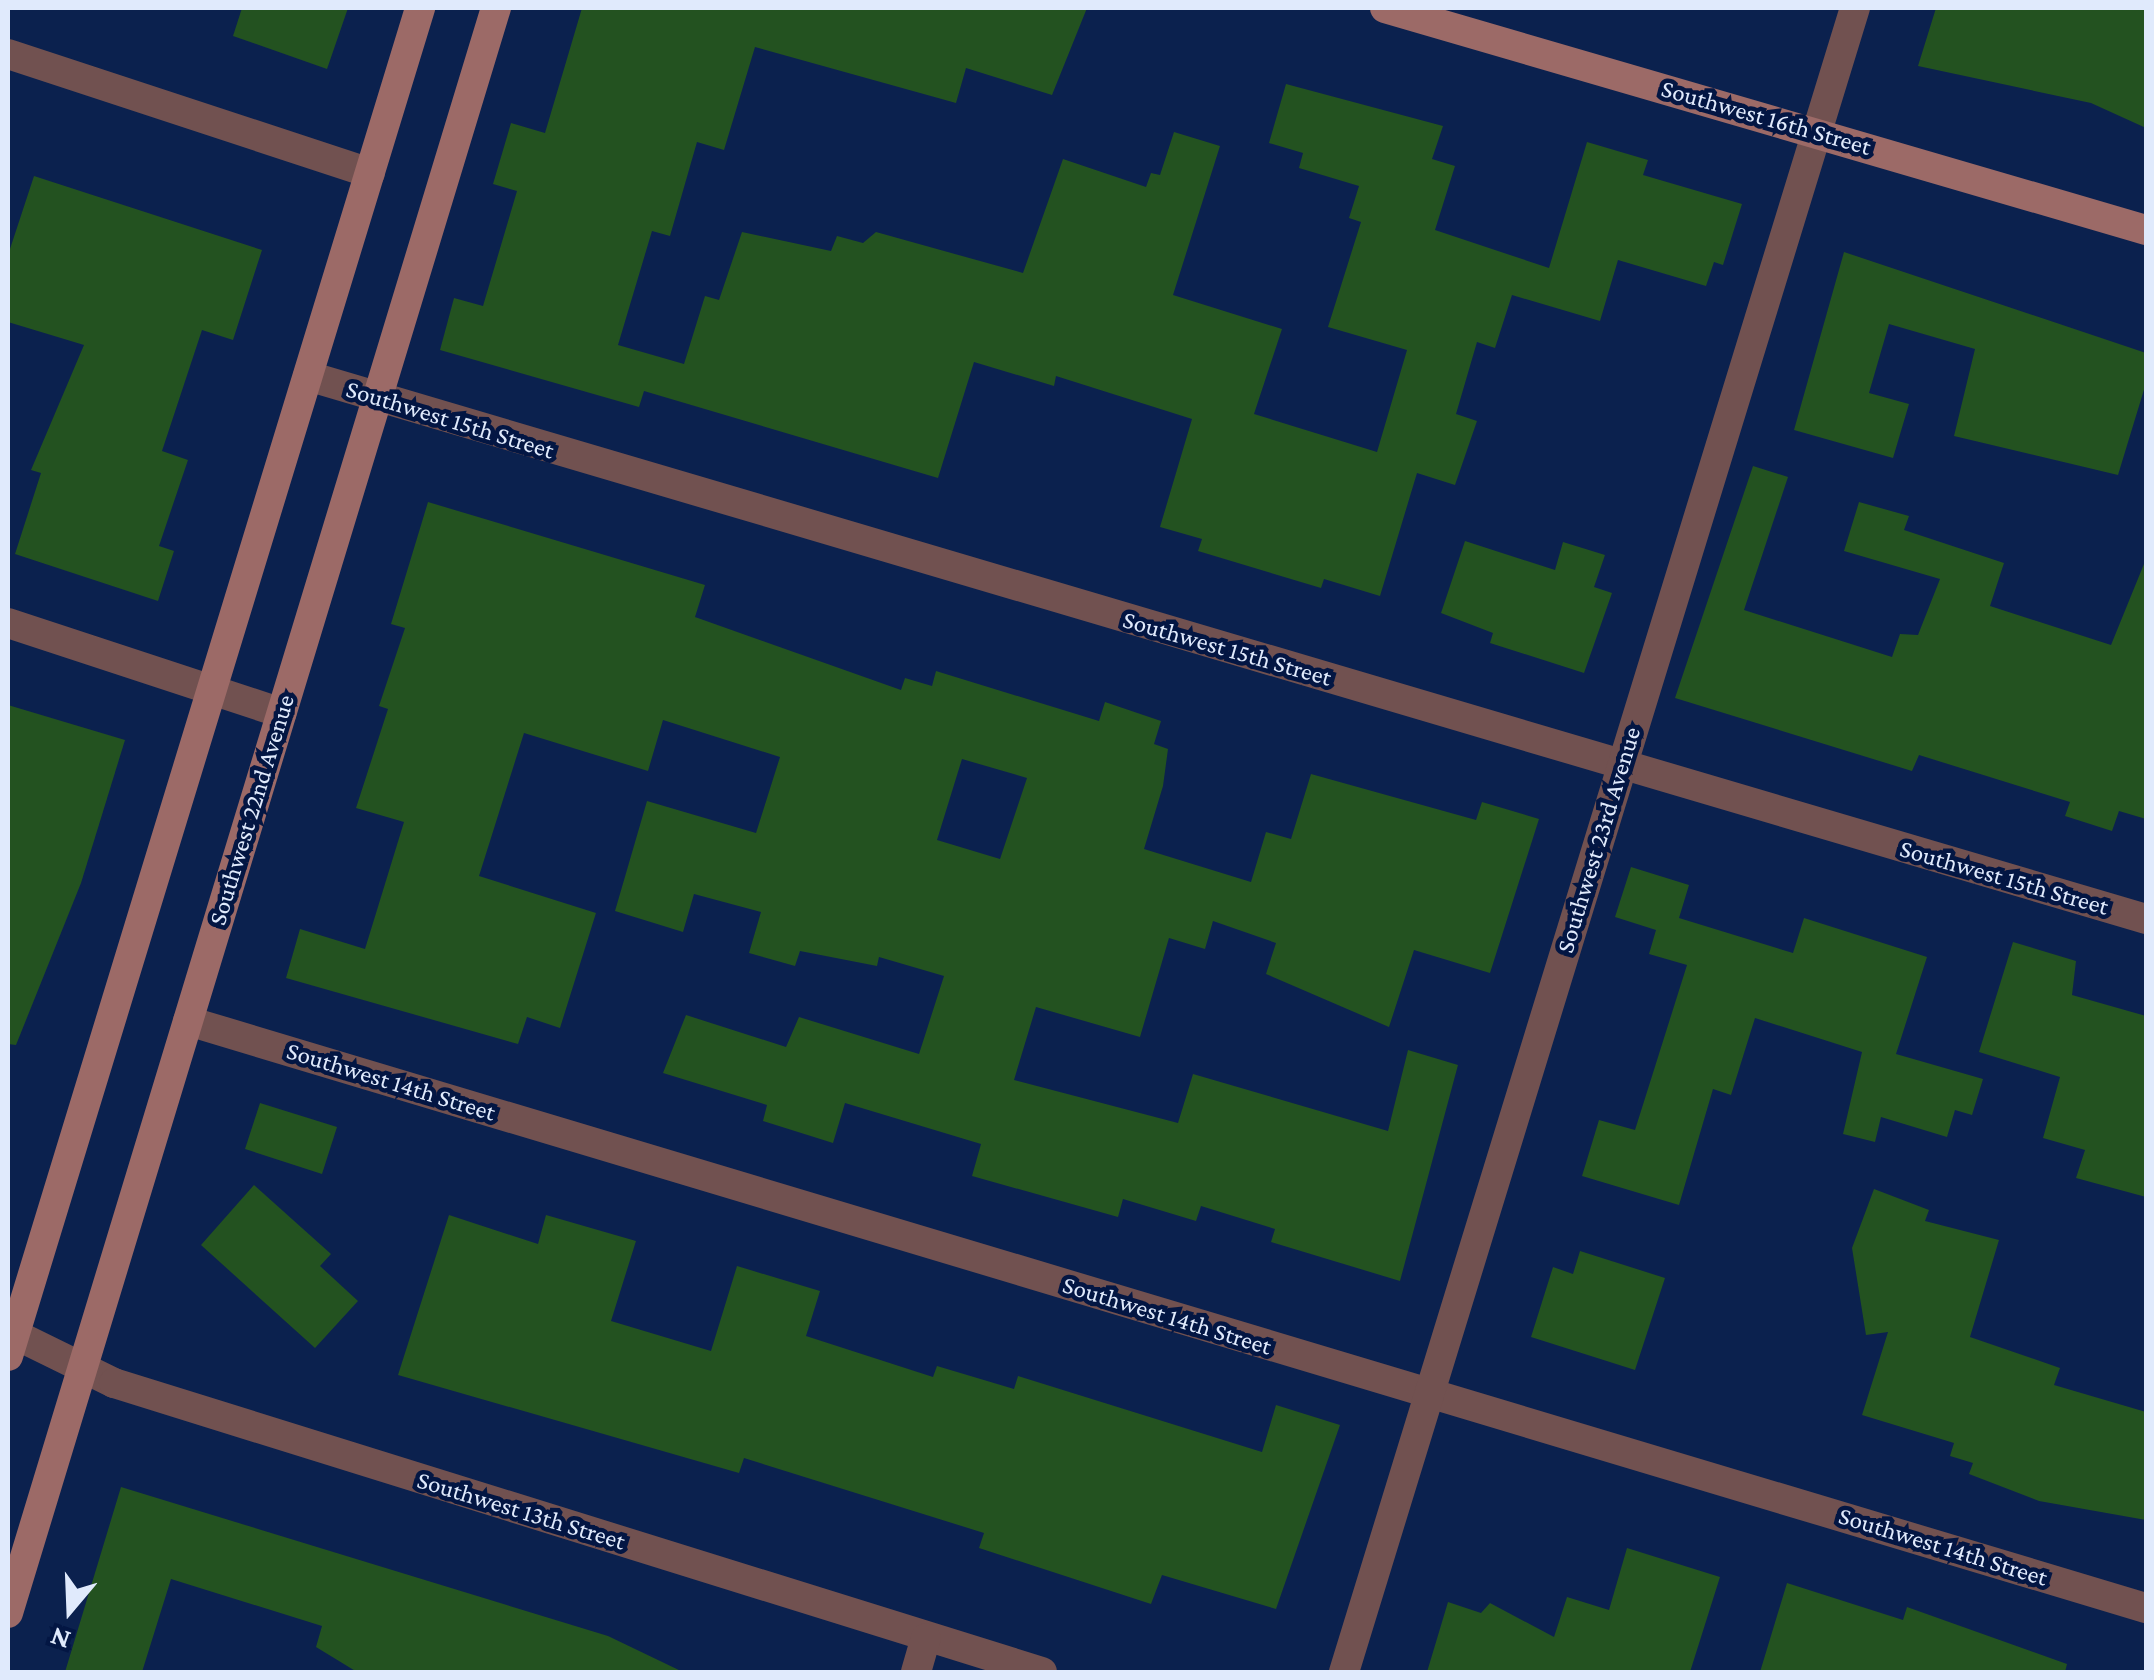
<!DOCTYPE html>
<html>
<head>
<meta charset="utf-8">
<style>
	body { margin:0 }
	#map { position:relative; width:2154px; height:1680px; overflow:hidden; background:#0b214e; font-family:"Crimson Pro",serif }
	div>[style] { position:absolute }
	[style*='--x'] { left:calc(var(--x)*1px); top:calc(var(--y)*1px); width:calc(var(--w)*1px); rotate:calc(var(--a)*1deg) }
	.building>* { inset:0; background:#235220 }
	.street>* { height:30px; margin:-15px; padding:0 15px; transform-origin:15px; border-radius:15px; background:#715150 }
	.secondary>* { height:30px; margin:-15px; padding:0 15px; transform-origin:15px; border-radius:15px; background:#9c6a67 }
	span { translate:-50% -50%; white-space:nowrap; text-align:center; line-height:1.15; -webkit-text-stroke:9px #031643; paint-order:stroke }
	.street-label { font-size:25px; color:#e0eafc }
	.frame { position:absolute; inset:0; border:10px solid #e0eafc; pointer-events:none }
	.north { position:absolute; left:20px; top:1560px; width:100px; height:100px; -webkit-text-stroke:8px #031643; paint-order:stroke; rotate:199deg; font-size:28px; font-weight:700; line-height:40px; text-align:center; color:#e0eafc }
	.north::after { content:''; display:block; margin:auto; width:35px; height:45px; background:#e0eafc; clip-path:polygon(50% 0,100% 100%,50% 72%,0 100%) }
</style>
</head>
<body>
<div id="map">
	<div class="building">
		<div style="clip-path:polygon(242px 8px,348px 8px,327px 69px,233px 36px)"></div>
		<div style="clip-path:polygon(582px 8px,1087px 8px,1052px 95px,966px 68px,956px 103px,755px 47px,724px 150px,697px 142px,670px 236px,652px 231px,618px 345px,684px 364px,705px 296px,719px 300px,742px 232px,831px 251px,837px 236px,863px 243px,876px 232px,1023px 273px,1063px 159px,1146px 187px,1151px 173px,1160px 175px,1174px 132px,1220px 146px,1173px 295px,1282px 329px,1254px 414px,1377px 452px,1407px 350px,1328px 327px,1361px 222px,1349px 218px,1359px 186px,1299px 168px,1303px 153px,1269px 143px,1286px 84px,1443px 126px,1432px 159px,1455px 166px,1435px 230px,1549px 268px,1587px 142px,1648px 160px,1643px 175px,1742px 204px,1723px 265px,1714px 262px,1706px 286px,1618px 260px,1600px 321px,1512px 295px,1495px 348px,1477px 342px,1456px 414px,1477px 421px,1455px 485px,1417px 473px,1380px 596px,1324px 579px,1321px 588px,1198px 551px,1202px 539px,1160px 527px,1192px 419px,1056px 376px,1054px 386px,974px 362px,938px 478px,644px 391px,639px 407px,440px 350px,454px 298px,483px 306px,517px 191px,493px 184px,511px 123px,545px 133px)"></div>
		<div style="clip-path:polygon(1936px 8px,2146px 8px,2146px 128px,2091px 103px,1918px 66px)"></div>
		<div style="clip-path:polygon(34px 176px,262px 250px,233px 340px,202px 330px,162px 451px,188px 460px,159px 546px,174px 551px,158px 601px,15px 554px,41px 473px,31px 470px,84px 345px,8px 322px,8px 255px)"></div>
		<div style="clip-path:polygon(1844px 252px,2146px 353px,2146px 383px,2118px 475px,1954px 436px,1975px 349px,1889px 324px,1869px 393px,1909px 404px,1893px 458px,1794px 430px)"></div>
		<div style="clip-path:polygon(1753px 466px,1788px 477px,1744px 610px,1892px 657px,1900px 634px,1918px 635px,1940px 579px,1844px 551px,1859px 502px,1909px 516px,1904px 530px,2004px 563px,1990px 606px,2111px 645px,2146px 559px,2146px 819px,2119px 811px,2112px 831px,2065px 816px,2070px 802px,1919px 755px,1912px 771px,1675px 698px)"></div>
		<div style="clip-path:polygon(evenodd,428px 502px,705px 585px,695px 617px,901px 690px,905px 678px,932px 686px,936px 671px,1099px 721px,1105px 702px,1161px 721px,1154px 744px,1168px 749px,1163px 786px,1144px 849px,1251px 882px,1266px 832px,1291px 839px,1311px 774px,1476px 820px,1482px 802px,1539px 819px,1490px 973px,1414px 950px,1389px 1027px,1266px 974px,1276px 943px,1213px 921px,1205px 949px,1169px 938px,1140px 1037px,1036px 1007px,1014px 1080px,1178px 1123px,1193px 1074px,1388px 1131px,1408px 1050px,1458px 1065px,1400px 1281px,1271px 1242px,1275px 1229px,1201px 1206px,1196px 1221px,1123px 1199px,1118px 1217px,972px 1176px,981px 1144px,845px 1103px,833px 1143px,763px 1121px,767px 1105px,663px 1073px,686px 1015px,786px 1047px,799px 1017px,919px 1054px,944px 976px,879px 957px,877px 966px,800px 951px,795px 966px,749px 953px,761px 912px,694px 894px,683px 932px,615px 911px,647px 801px,756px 833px,780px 757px,663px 720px,648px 771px,524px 733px,479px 876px,596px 913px,560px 1028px,527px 1017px,518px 1044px,286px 978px,300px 929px,365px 949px,404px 822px,356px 808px,388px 709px,379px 706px,405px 628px,391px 624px,428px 502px,962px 759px,1027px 778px,1000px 859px,937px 840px,962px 759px)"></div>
		<div style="clip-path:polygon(1465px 541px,1555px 570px,1563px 542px,1605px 555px,1594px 587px,1612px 593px,1584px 673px,1490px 643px,1493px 633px,1441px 613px)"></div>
		<div style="clip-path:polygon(8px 705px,125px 740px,81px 883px,16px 1045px,8px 1044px)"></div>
		<div style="clip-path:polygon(1631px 867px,1689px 885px,1679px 918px,1793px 953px,1804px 918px,1927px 957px,1896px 1054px,1983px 1079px,1972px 1115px,1955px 1110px,1947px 1137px,1881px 1117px,1875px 1142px,1843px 1134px,1862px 1052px,1755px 1018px,1731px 1095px,1713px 1089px,1679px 1205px,1582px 1176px,1599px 1120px,1635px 1130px,1687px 965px,1649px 954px,1656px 930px,1615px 917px)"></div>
		<div style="clip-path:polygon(2013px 942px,2076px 961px,2072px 995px,2146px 1016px,2146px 1197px,2076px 1178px,2085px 1150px,2043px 1138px,2060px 1077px,1979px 1052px)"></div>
		<div style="clip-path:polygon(260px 1103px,337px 1127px,322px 1174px,245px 1149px)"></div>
		<div style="clip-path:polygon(254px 1185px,331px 1254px,320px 1266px,358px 1301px,315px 1348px,201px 1245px)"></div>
		<div style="clip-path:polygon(1874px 1189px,1929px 1210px,1925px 1221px,1999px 1240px,1970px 1337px,2060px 1368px,2054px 1385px,2146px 1412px,2146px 1520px,2039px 1501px,1969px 1474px,1973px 1463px,1950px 1456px,1954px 1443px,1862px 1415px,1888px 1332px,1866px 1335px,1852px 1248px)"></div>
		<div style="clip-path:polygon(449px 1215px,538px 1244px,546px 1215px,636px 1241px,611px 1321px,711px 1351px,737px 1266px,820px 1291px,806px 1336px,933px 1377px,937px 1366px,1014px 1389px,1018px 1376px,1262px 1452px,1276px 1405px,1340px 1425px,1276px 1609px,1162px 1575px,1151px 1604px,979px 1548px,984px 1533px,744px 1458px,739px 1473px,398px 1375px)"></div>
		<div style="clip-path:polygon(1580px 1251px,1665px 1278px,1635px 1370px,1531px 1337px,1553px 1267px,1573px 1274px)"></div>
		<div style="clip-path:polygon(121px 1487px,608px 1636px,683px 1672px,357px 1672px,316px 1647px,322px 1626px,171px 1579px,142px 1672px,65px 1672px)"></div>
		<div style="clip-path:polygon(1627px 1548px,1720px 1577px,1690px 1672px,1427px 1672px,1448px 1602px,1481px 1613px,1490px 1603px,1554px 1637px,1567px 1597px,1609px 1610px)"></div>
		<div style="clip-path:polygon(1787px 1583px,1903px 1620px,1907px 1607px,2067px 1664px,2065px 1672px,1760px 1672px)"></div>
	</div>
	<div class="street">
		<div style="--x:8;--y:54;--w:381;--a:18.2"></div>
		<div style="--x:308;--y:376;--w:1917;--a:16.46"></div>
		<div style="--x:8;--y:623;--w:288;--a:18.2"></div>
		<div style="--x:188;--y:1021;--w:2044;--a:16.69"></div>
		<div style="--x:8;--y:1331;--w:118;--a:26.1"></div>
		<div style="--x:114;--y:1383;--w:972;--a:17.3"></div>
		<div style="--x:916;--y:1672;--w:35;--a:-74"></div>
		<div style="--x:1344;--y:1672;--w:1741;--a:-72.93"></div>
	</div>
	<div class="secondary">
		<div style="--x:1385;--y:8;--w:793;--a:16.26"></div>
		<div style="--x:8;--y:1356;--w:1410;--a:-73"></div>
		<div style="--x:8;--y:1613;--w:1678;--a:-73.09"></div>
	</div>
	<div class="street-label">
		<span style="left:1766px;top:118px;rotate:16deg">Southwest 16th Street</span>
		<span style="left:450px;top:420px;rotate:17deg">Southwest 15th Street</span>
		<span style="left:1227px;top:649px;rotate:16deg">Southwest 15th Street</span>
		<span style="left:252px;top:810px;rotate:-73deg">Southwest 22nd Avenue</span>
		<span style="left:1599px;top:840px;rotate:-73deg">Southwest 23rd Avenue</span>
		<span style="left:2004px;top:878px;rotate:16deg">Southwest 15th Street</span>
		<span style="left:391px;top:1082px;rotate:17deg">Southwest 14th Street</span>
		<span style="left:1167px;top:1316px;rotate:17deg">Southwest 14th Street</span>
		<span style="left:521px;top:1511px;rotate:17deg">Southwest 13th Street</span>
		<span style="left:1943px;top:1547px;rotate:17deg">Southwest 14th Street</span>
	</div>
	<div class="frame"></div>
	<div class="north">N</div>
</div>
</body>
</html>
